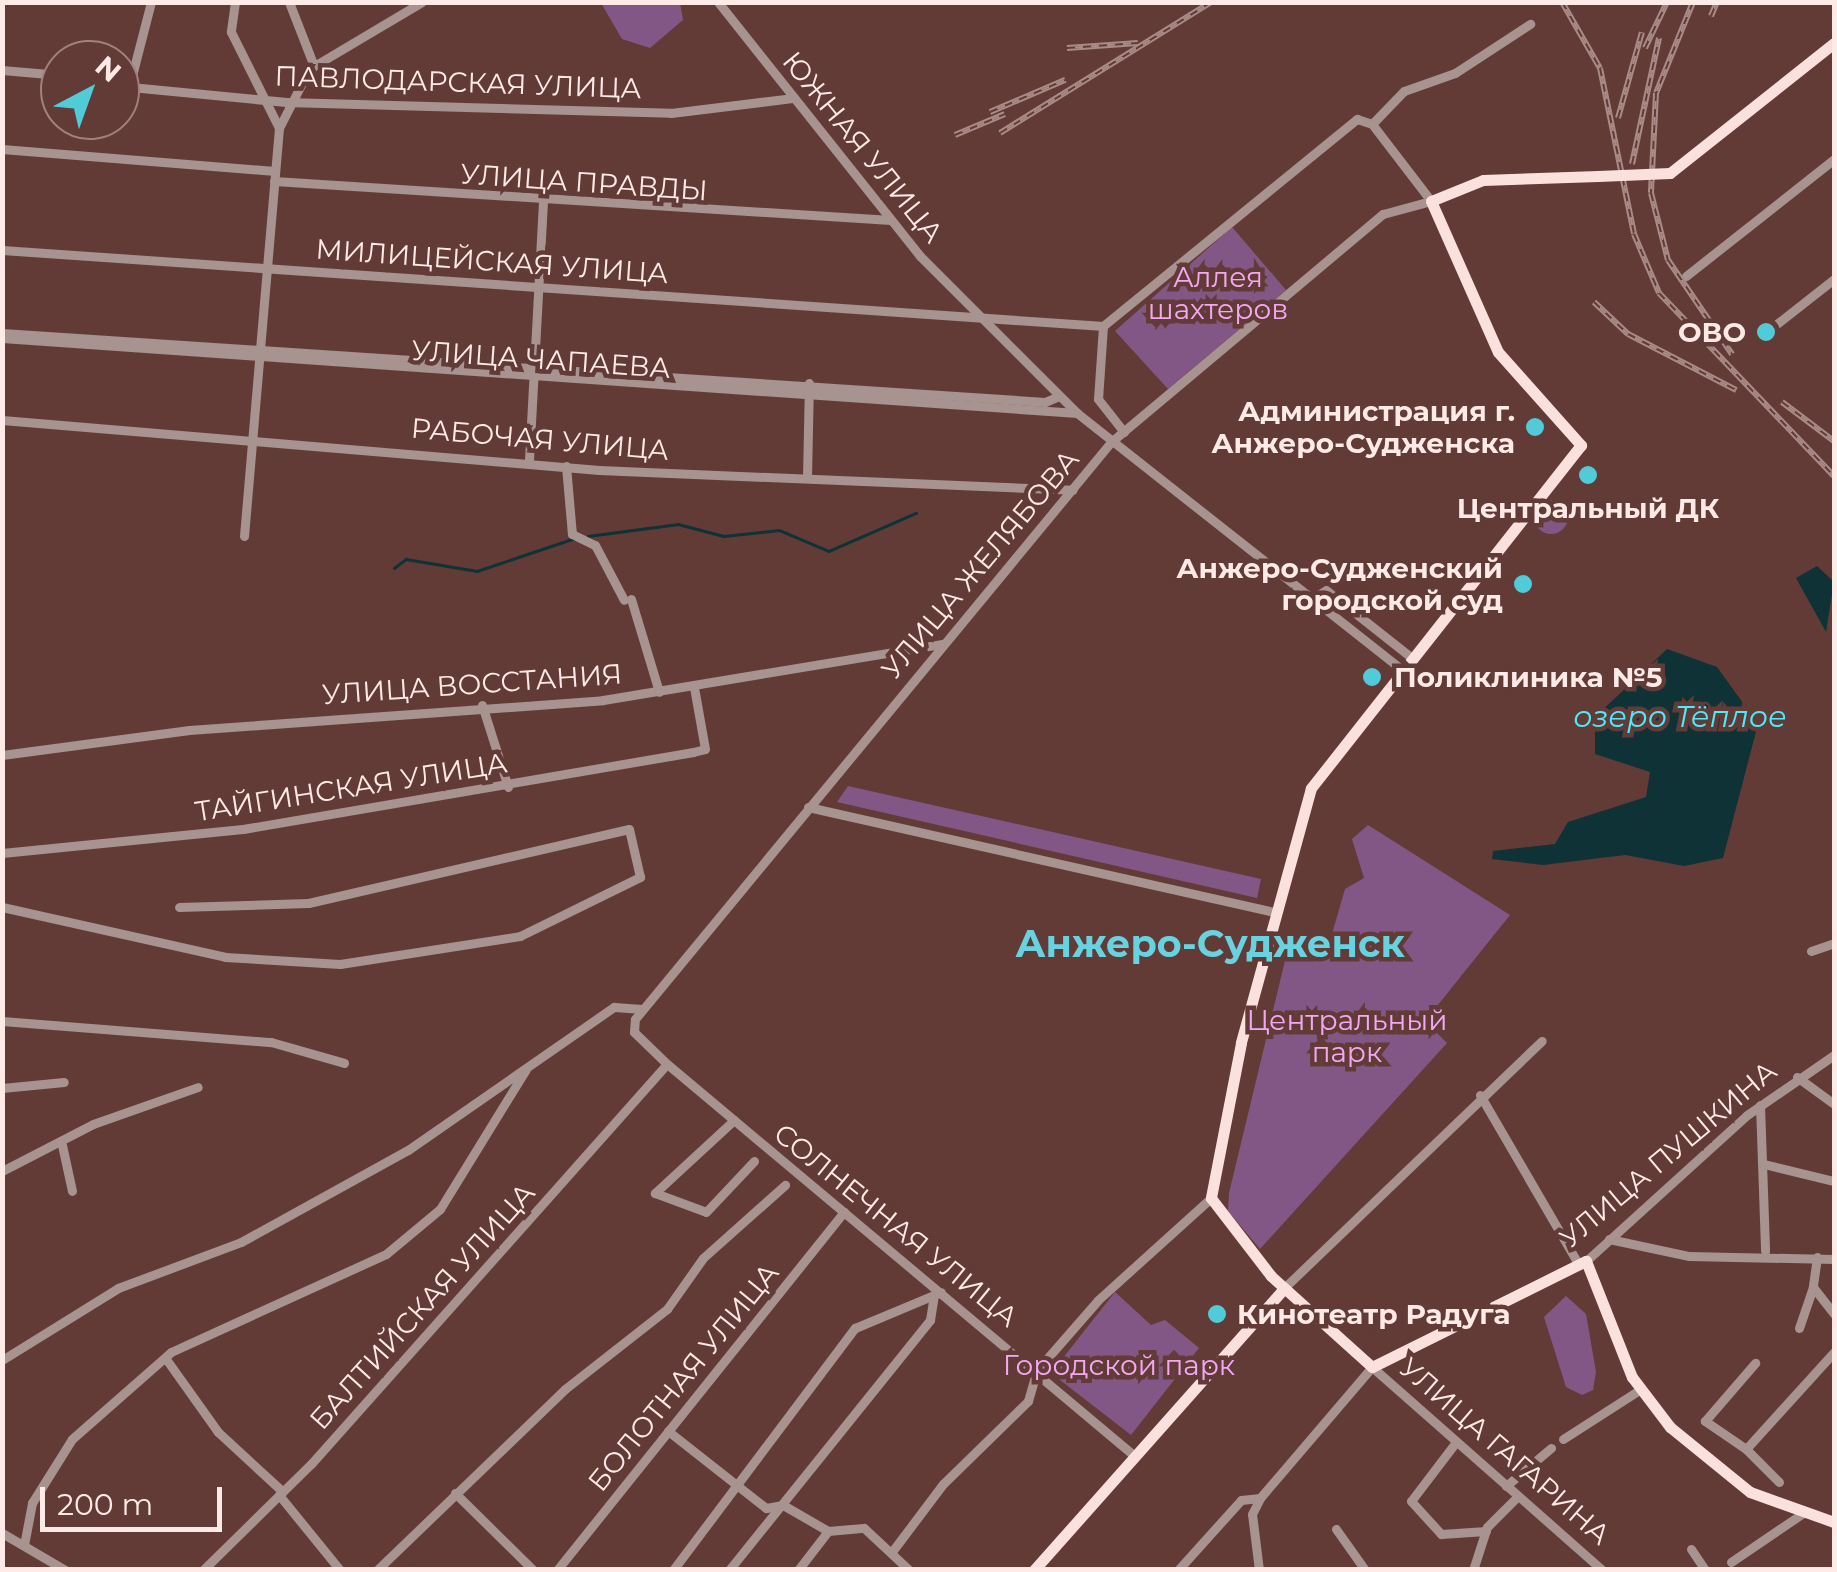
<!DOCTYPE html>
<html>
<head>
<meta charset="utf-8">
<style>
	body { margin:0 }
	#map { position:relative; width:1837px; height:1572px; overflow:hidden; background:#623b37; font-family:Montserrat,sans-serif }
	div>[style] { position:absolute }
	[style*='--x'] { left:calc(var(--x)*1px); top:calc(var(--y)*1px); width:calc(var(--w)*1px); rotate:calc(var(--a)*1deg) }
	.green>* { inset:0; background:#835785 }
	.round { border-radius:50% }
	.water>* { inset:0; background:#0e3236 }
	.stream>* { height:2.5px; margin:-1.25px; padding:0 1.25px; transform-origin:1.25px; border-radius:1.25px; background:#0e3236 }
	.minor>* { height:9px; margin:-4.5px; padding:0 4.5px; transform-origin:4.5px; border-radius:4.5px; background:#a79390 }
	.major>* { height:11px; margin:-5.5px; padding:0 5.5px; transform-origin:5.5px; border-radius:5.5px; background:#fbe1de }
	.rail>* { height:6px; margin-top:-3px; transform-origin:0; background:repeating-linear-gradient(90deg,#623b37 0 8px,#a98b87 0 16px); box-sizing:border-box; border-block:2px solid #a98b87 }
	.major-bridge>* { height:11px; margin:-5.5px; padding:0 5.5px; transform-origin:5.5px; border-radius:5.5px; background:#fbe1de }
	.dots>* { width:28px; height:28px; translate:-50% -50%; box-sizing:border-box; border:5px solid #623b37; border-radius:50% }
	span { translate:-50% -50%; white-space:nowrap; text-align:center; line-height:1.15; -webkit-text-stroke:9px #623b37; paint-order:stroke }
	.street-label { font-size:28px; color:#feeae7 }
	.park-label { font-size:28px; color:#f2a8f5 }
	.poi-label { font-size:28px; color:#feeae7; font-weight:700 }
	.right { translate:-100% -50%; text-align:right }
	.left { translate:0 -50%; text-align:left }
	.water-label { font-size:30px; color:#49ecfd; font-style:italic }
	.district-label { font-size:38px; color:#68d3e0; font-weight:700 }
	.frame { position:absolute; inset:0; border:5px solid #feeae7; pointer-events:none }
	.north { position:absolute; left:40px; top:40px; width:100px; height:100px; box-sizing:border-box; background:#623b37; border:2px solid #a0817d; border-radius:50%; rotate:41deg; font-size:28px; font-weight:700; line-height:40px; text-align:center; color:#feeae7 }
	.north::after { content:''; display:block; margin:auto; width:35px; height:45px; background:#52cbd9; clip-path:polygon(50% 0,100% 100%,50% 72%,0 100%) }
	.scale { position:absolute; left:40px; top:1487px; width:182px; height:45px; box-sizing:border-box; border:5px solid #feeae7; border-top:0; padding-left:12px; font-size:30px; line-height:35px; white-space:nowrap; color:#feeae7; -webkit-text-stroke:8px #623b37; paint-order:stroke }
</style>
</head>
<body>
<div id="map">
	<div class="green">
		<div style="clip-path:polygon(601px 3px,680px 3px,683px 20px,650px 48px,622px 39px)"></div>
		<div style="clip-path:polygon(1232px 227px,1286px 290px,1168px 389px,1115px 331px)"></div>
		<div class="round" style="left:1534px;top:500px;width:34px;height:34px"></div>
		<div style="clip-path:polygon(848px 786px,1261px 879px,1257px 898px,837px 802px)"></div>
		<div style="clip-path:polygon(1368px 825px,1510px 915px,1425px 1021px,1447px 1043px,1260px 1249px,1228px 1211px,1229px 1193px,1289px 944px,1327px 951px,1345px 889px,1364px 878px,1352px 839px)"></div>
		<div style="clip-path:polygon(1115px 1292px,1151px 1325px,1165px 1320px,1199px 1348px,1131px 1435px,1051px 1373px)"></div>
		<div style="clip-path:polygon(1566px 1296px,1586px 1314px,1596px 1372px,1593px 1390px,1582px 1395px,1566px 1387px,1544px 1317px)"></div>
	</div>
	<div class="water">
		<div style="clip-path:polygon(1817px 566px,1834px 582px,1826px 632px,1796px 578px)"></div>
		<div style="clip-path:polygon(1667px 649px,1717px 667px,1758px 724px,1723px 858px,1684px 866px,1625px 855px,1543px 865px,1492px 859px,1493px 851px,1555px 844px,1568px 822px,1646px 797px,1650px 772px,1595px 754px,1595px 717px)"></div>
	</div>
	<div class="stream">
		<div style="--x:588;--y:536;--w:91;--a:-7.6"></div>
		<div style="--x:678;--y:524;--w:48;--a:14.6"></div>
		<div style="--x:724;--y:536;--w:55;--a:-6.2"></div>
		<div style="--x:779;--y:530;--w:54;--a:22.8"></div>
		<div style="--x:829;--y:551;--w:95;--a:-23.6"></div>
		<div style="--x:394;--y:568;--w:15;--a:-37"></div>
		<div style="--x:406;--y:559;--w:72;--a:9.6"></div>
		<div style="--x:477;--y:571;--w:103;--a:-18.6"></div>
	</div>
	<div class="minor">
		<div style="--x:235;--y:2;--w:30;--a:98"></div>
		<div style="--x:231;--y:32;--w:107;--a:63.4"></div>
		<div style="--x:289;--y:2;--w:69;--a:68.7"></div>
		<div style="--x:718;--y:2;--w:325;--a:51.5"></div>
		<div style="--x:920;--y:256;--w:222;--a:45"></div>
		<div style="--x:1077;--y:413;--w:415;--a:38.3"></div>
		<div style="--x:2;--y:70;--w:58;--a:4.9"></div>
		<div style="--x:120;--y:86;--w:167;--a:5.5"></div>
		<div style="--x:286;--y:102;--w:385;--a:1.6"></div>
		<div style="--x:671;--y:113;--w:124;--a:-7"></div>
		<div style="--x:129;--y:87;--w:88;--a:-75.5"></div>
		<div style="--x:1372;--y:124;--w:46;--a:-45.9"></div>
		<div style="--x:1404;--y:91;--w:54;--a:-19.4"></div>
		<div style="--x:1455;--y:73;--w:90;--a:-33.2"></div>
		<div style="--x:2;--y:149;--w:274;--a:4.6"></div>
		<div style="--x:274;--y:181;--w:618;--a:3.62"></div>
		<div style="--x:2;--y:250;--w:1104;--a:3.95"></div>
		<div style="--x:1686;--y:276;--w:189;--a:-38.3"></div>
		<div style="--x:1103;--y:326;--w:328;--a:-39.2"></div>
		<div style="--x:1357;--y:119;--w:16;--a:18"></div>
		<div style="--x:1372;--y:124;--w:97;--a:52.5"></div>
		<div style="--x:1103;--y:326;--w:73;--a:93.9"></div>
		<div style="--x:1098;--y:399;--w:42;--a:51.8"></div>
		<div style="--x:2;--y:333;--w:1045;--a:3.78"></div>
		<div style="--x:1045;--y:402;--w:15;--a:-23"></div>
		<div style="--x:1764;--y:334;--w:89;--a:-38.2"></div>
		<div style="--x:2;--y:338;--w:1078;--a:3.99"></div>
		<div style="--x:2;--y:420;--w:599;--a:4.79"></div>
		<div style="--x:599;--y:470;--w:474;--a:2.4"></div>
		<div style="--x:529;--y:460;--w:260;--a:-86.9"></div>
		<div style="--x:566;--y:466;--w:68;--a:85"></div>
		<div style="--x:572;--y:534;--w:25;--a:26"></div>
		<div style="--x:595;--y:545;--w:62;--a:62.2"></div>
		<div style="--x:807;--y:477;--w:94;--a:-88.8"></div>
		<div style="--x:244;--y:536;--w:409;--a:-85.1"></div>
		<div style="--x:279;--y:128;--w:66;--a:-63"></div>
		<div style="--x:309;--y:69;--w:131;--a:-30.7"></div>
		<div style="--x:1318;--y:595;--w:9;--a:-32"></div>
		<div style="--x:1326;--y:590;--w:110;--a:38.3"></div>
		<div style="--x:631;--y:599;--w:97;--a:73.2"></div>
		<div style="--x:482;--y:705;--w:86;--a:72.4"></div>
		<div style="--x:2;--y:755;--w:189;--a:-7.6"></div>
		<div style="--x:189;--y:730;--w:415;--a:-4.1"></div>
		<div style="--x:603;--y:700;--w:344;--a:-9.4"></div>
		<div style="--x:808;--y:807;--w:477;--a:12.7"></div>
		<div style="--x:2;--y:853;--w:242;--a:-5.7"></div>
		<div style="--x:243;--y:829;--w:457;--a:-9.7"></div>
		<div style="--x:693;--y:752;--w:12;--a:-14"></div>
		<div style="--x:705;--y:749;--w:63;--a:-100.1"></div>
		<div style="--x:2;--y:907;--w:229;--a:12.6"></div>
		<div style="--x:225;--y:957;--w:115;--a:3.5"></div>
		<div style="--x:340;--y:964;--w:182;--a:-8.8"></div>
		<div style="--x:520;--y:936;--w:134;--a:-26.2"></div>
		<div style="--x:640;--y:877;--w:49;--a:-102.9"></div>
		<div style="--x:629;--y:829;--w:329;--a:167"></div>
		<div style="--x:308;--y:903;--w:129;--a:178.2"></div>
		<div style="--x:1811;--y:951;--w:24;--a:-19"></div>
		<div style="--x:2;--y:1021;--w:270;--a:4.5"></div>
		<div style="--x:271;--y:1042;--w:76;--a:16"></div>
		<div style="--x:1797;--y:1077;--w:46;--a:36.1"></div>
		<div style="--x:2;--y:1088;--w:62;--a:-5.5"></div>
		<div style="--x:1480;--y:1095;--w:197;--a:59.8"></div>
		<div style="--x:1760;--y:1105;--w:146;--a:88"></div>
		<div style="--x:734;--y:1120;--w:108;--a:137.3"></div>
		<div style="--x:655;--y:1193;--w:54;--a:20.4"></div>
		<div style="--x:706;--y:1212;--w:70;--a:-46.7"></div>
		<div style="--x:62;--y:1145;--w:47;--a:77.7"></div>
		<div style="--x:1764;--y:1164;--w:72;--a:13.7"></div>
		<div style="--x:2;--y:1171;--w:102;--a:-27.3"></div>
		<div style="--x:93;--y:1124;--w:111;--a:-19.4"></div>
		<div style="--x:1609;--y:1239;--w:82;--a:12"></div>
		<div style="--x:1689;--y:1256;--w:145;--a:1.2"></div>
		<div style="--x:1817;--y:1257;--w:30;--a:98"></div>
		<div style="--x:1813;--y:1287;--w:34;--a:52"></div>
		<div style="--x:1586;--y:1261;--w:217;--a:-42.2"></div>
		<div style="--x:1747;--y:1115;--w:106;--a:-34.6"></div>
		<div style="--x:1284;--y:1288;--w:357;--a:-43.8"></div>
		<div style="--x:1799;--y:1328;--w:43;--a:-71.1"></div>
		<div style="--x:166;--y:1359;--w:90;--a:54.5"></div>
		<div style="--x:218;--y:1432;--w:88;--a:42.7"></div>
		<div style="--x:2;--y:1360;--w:137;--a:-31.8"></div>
		<div style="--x:118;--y:1288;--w:131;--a:-20.5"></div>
		<div style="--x:241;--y:1242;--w:191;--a:-28.9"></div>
		<div style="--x:408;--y:1150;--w:251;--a:-34.8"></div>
		<div style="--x:614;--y:1007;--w:28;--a:4"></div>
		<div style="--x:668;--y:1431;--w:125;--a:38.2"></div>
		<div style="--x:766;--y:1508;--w:17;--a:-10"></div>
		<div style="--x:783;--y:1505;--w:52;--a:30"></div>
		<div style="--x:828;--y:1531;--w:36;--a:-5"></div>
		<div style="--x:864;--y:1528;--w:62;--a:43"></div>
		<div style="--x:1563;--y:1439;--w:93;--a:-32.7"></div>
		<div style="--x:1456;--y:1442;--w:74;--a:127.3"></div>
		<div style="--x:1411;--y:1501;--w:45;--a:47.7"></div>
		<div style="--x:1441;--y:1534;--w:45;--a:-3.8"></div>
		<div style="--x:1746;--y:1449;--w:50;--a:-145.7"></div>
		<div style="--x:1705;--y:1421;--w:77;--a:-49.2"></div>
		<div style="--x:1131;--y:1453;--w:605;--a:-140.02"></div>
		<div style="--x:667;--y:1064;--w:46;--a:-135.9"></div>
		<div style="--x:634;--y:1032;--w:13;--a:-86"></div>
		<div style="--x:635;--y:1019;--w:748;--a:-50.48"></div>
		<div style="--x:1111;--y:442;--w:355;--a:-40"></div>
		<div style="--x:1383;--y:214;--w:50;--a:-15.2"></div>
		<div style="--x:1779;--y:1482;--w:47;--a:-135"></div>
		<div style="--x:1746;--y:1449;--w:131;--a:-47.8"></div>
		<div style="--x:1506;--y:1486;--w:59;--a:-40.2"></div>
		<div style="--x:455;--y:1493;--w:110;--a:44.6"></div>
		<div style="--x:279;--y:1495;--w:97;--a:50.9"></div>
		<div style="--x:1336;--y:1529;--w:50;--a:54.7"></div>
		<div style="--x:2;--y:1533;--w:73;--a:30.4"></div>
		<div style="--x:24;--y:1545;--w:43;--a:-79.2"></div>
		<div style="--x:32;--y:1503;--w:75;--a:-58"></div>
		<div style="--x:72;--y:1439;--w:132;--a:-41.3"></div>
		<div style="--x:171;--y:1352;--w:236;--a:-24.5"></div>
		<div style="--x:386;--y:1254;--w:70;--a:-39.8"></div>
		<div style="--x:440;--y:1209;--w:164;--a:-58.4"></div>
		<div style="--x:894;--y:1549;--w:81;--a:-53"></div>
		<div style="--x:943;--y:1484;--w:119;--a:-44.3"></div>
		<div style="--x:1028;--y:1401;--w:32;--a:-74"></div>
		<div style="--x:1037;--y:1370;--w:93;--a:-48.9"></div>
		<div style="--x:1098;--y:1300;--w:152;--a:-42.1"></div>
		<div style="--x:1691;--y:1549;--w:25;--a:56"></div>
		<div style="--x:1731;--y:1562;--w:87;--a:-34.2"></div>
		<div style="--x:203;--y:1570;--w:151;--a:-44.5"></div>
		<div style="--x:311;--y:1464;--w:535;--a:-48.33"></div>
		<div style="--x:377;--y:1570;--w:261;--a:-43.9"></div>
		<div style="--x:565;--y:1389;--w:130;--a:-38.1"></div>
		<div style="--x:667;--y:1309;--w:62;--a:-54.8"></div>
		<div style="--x:703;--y:1258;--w:110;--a:-41.7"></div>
		<div style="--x:557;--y:1570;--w:459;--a:-51.3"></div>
		<div style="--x:673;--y:1570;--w:303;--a:-53.1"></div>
		<div style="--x:855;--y:1328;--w:93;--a:-22.7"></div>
		<div style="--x:729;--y:1570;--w:321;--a:-51.2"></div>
		<div style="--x:930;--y:1320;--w:25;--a:-81"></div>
		<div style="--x:798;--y:1570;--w:49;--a:-52.4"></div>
		<div style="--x:1178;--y:1570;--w:94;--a:-48"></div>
		<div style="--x:1241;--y:1500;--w:19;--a:-6"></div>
		<div style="--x:1259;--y:1570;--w:56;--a:-97.1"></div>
		<div style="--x:1252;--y:1514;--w:18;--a:-63"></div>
		<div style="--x:1260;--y:1498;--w:172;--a:-49.5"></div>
		<div style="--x:1372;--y:1367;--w:307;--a:41.4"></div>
		<div style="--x:1473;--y:1570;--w:45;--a:-72"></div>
		<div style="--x:1487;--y:1527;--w:44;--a:-45"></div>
	</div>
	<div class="major">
		<div style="--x:1670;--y:173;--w:209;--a:-38.4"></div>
		<div style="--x:1598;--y:176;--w:115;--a:178"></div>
		<div style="--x:1483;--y:180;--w:56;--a:158"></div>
		<div style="--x:1431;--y:201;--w:165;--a:66.1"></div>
		<div style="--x:1498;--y:352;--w:125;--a:48.3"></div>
		<div style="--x:1581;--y:445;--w:437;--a:128.2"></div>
		<div style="--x:1311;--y:788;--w:264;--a:105.4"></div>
		<div style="--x:1241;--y:1043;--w:158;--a:101"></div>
		<div style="--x:1211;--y:1198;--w:98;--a:52.4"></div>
		<div style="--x:1271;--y:1276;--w:136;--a:42"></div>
		<div style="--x:1372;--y:1367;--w:239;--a:-26.4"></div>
		<div style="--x:1586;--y:1261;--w:125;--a:68.4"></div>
		<div style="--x:1632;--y:1377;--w:63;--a:52.8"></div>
		<div style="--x:1670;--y:1427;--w:103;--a:39.1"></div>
		<div style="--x:1750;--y:1492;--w:89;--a:19.7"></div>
		<div style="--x:1034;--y:1570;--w:377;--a:-48.4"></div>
	</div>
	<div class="rail">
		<div style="--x:1562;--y:2;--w:76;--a:60.1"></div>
		<div style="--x:1600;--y:68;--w:169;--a:78.4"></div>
		<div style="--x:1634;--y:234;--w:64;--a:67"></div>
		<div style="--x:1659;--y:293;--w:253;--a:46.3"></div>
		<div style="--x:1693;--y:2;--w:98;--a:112.1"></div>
		<div style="--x:1656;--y:93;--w:100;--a:92.9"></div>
		<div style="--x:1651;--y:193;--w:69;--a:75.8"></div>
		<div style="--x:1668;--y:260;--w:114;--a:55.8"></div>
		<div style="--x:1711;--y:16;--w:15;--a:-67"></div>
		<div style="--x:1067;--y:48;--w:71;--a:-4"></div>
		<div style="--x:1645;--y:48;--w:51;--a:-64.4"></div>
		<div style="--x:990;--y:112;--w:82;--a:-23.1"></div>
		<div style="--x:1618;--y:118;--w:89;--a:-74.4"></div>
		<div style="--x:1000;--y:133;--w:248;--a:-31.8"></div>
		<div style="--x:955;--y:135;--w:54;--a:-22.8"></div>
		<div style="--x:1632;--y:164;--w:129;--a:-77.9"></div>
		<div style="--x:1594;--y:302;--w:47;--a:43.3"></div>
		<div style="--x:1628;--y:334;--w:122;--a:27.4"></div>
		<div style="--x:1782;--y:402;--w:65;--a:36.9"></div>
	</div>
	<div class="major-bridge">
		<div style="--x:1598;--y:176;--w:72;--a:-2.4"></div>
	</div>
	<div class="dots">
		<div style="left:1766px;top:332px;background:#52cbd9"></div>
		<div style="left:1535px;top:427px;background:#52cbd9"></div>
		<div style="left:1588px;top:475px;background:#52cbd9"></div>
		<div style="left:1523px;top:584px;background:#52cbd9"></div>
		<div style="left:1372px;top:677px;background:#52cbd9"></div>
		<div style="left:1217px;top:1314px;background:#52cbd9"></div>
	</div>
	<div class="street-label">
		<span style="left:458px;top:82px;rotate:2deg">ПАВЛОДАРСКАЯ УЛИЦА</span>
		<span style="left:863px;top:147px;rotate:51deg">ЮЖНАЯ УЛИЦА</span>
		<span style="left:584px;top:182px;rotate:4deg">УЛИЦА ПРАВДЫ</span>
		<span style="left:492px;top:261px;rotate:4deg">МИЛИЦЕЙСКАЯ УЛИЦА</span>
		<span style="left:541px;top:359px;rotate:4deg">УЛИЦА ЧАПАЕВА</span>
		<span style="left:540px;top:439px;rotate:5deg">РАБОЧАЯ УЛИЦА</span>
		<span style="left:980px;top:564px;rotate:-50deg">УЛИЦА ЖЕЛЯБОВА</span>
		<span style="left:472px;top:684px;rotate:-4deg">УЛИЦА ВОССТАНИЯ</span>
		<span style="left:351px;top:787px;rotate:-9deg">ТАЙГИНСКАЯ УЛИЦА</span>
		<span style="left:1668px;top:1154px;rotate:-40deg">УЛИЦА ПУШКИНА</span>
		<span style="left:896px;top:1225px;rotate:39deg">СОЛНЕЧНАЯ УЛИЦА</span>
		<span style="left:422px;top:1306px;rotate:-48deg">БАЛТИЙСКАЯ УЛИЦА</span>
		<span style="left:683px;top:1377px;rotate:-51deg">БОЛОТНАЯ УЛИЦА</span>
		<span style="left:1505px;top:1451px;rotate:41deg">УЛИЦА ГАГАРИНА</span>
	</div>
	<div class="park-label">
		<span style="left:1218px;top:293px">Аллея<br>шахтеров</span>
		<span style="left:1347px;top:1036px">Центральный<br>парк</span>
		<span style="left:1119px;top:1365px">Городской парк</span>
	</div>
	<div class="poi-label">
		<span class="right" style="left:1746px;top:332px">ОВО</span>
		<span class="right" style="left:1515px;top:427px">Администрация г.<br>Анжеро-Судженска</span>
		<span style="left:1588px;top:508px">Центральный ДК</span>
		<span class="right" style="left:1503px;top:584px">Анжеро-Судженский<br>городской суд</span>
		<span class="left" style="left:1394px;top:677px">Поликлиника №5</span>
		<span class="left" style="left:1237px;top:1314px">Кинотеатр Радуга</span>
	</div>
	<div class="water-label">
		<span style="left:1680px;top:717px">озеро Тёплое</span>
	</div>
	<div class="district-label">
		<span style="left:1210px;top:944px">Анжеро-Судженск</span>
	</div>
	<div class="frame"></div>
	<div class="north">N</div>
	<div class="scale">200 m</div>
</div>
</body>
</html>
